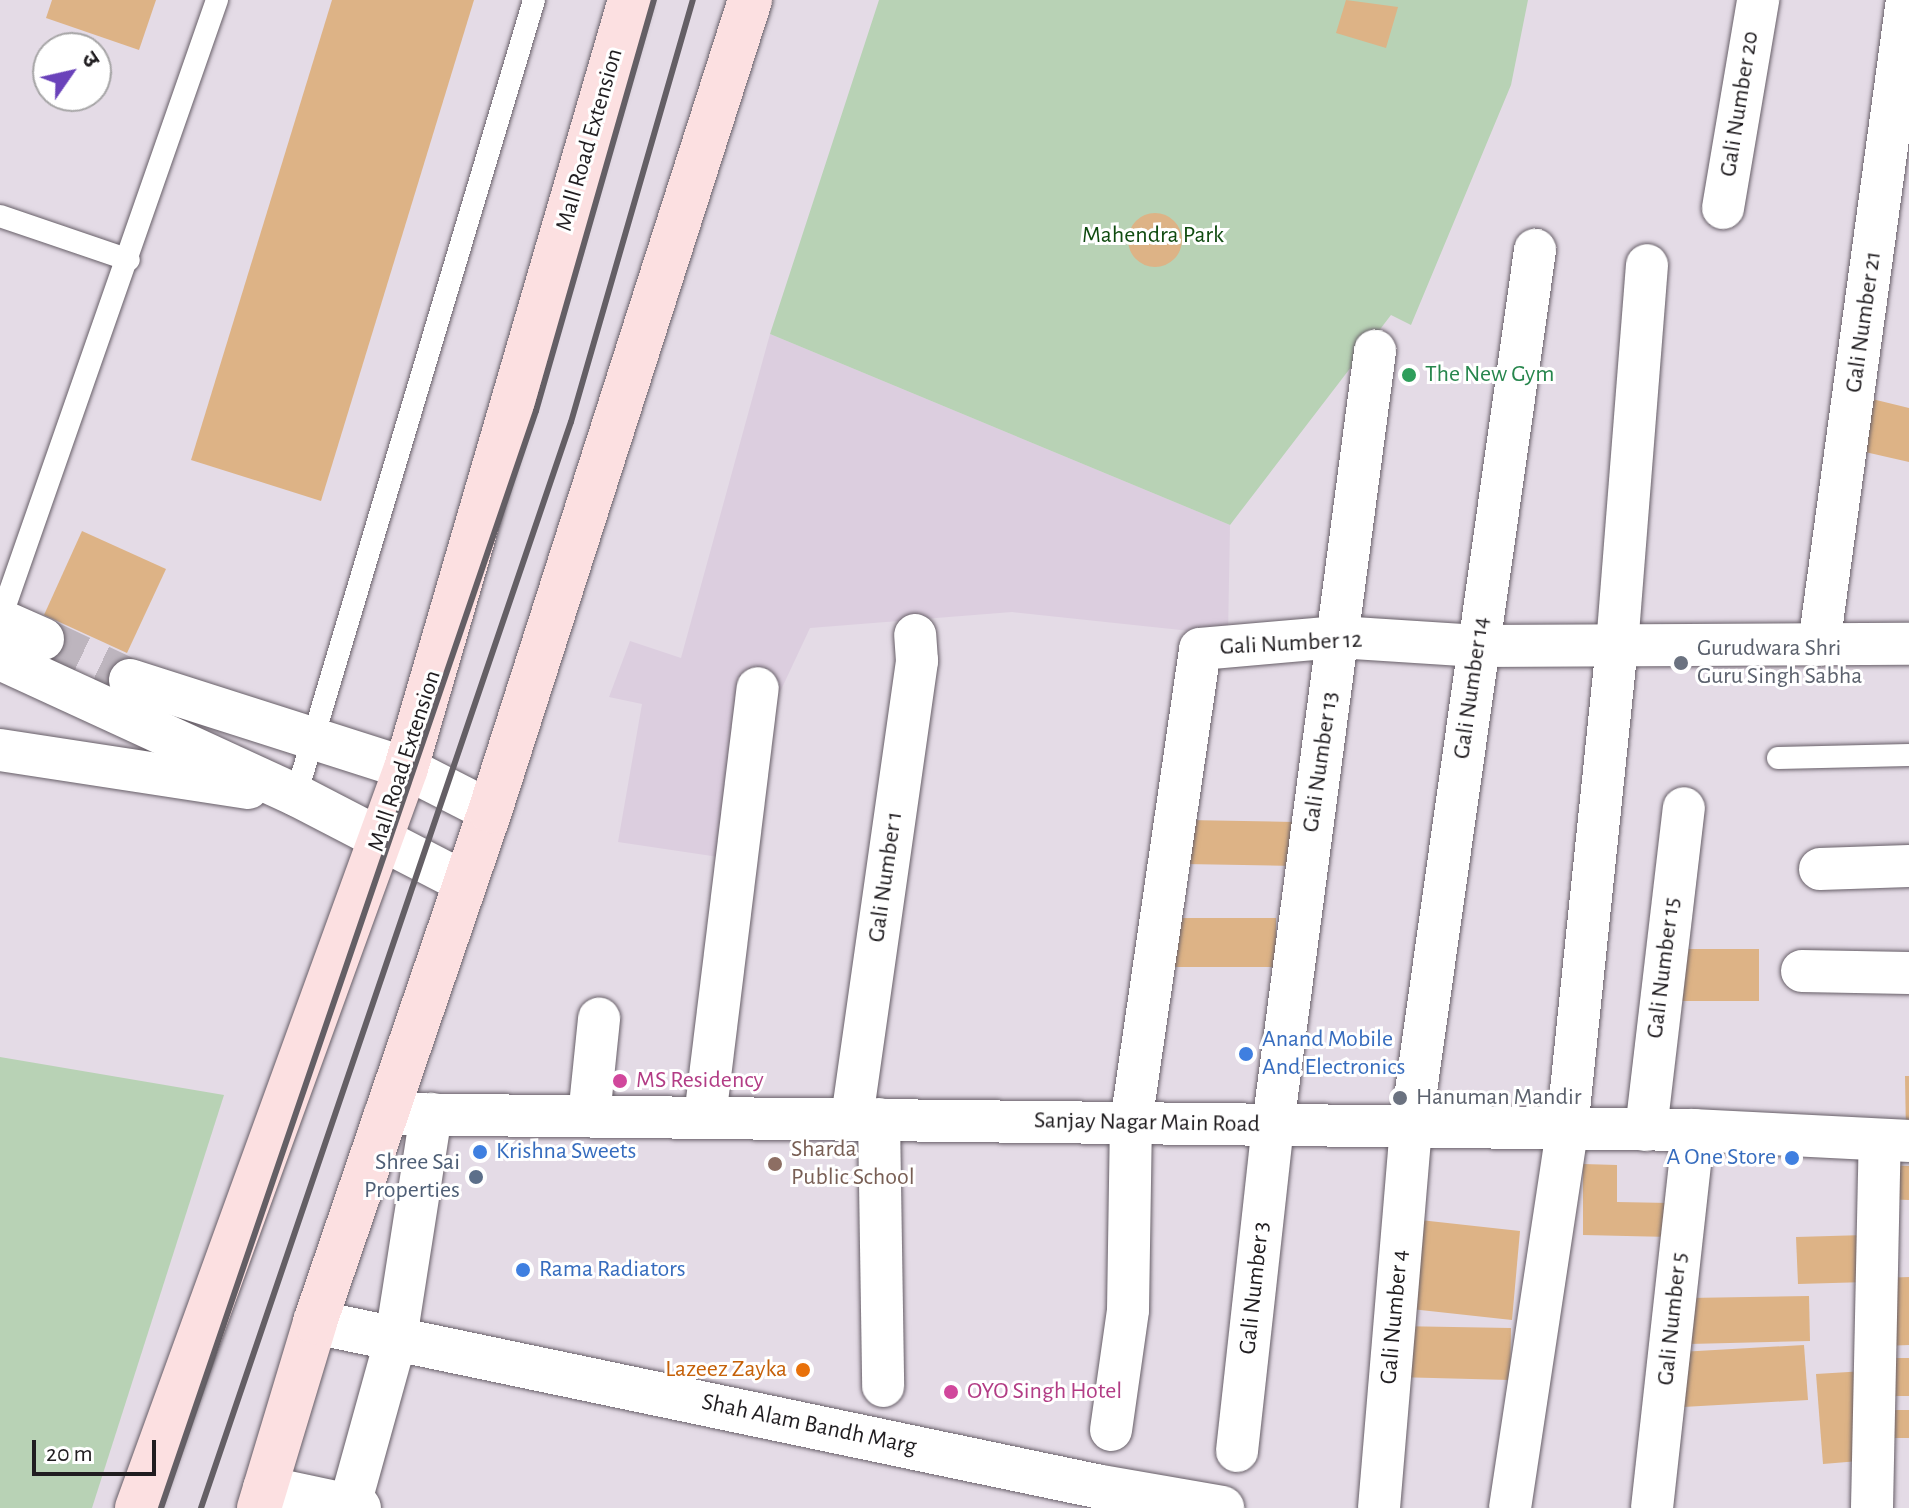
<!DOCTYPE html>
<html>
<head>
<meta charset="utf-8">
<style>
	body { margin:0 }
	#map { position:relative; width:1909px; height:1508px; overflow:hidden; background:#e4dbe6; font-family:"Alegreya Sans","Noto Sans Devanagari",sans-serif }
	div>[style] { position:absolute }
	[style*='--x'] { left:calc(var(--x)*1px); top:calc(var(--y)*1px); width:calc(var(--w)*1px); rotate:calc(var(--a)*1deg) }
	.built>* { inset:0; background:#dccedf }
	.green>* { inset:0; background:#b8d2b5 }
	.building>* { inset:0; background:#ddb386 }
	.round { border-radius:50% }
	.minor-tunnel>* { height:42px; margin-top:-21px; transform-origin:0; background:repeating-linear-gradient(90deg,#bdb5be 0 42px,transparent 0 63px) }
	.roads { filter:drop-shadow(0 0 2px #675f68) drop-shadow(0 0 2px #675f68) }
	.service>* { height:22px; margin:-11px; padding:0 11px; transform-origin:11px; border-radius:11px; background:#fff }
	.minor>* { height:42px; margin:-21px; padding:0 21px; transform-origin:21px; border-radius:21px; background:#fff }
	.tertiary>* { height:44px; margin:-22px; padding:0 22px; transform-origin:22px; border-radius:22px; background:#fff }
	.secondary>* { height:44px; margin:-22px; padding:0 22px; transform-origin:22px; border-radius:22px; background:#fce0e1 }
	.rail>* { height:6px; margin:-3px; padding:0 3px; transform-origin:3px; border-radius:3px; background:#645f65 }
	.dots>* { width:22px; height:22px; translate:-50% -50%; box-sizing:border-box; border:4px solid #fff; border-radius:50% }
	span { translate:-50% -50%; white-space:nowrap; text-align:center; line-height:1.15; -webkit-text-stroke:6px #fff; paint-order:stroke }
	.street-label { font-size:24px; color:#201d20 }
	.park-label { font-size:24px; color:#104b10 }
	.leisure-label { font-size:24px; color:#27864d }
	.left { translate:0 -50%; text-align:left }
	.worship-label { font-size:24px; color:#5b616d }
	.shop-label { font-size:24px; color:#366cbe }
	.right { translate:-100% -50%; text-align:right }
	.hotel-label { font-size:24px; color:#b23c85 }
	.education-label { font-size:24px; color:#785e54 }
	.service-label { font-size:24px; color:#4e5e75 }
	.food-label { font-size:24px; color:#c56008 }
	.north { position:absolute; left:32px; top:32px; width:80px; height:80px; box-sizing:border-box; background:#fff; border:2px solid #a6a5a6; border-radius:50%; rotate:56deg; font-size:22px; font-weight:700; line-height:32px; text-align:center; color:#201d20 }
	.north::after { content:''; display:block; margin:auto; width:28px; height:36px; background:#6a42ba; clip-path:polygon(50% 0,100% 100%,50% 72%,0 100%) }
	.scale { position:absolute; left:32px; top:1440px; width:124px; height:36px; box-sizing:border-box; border:4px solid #201d20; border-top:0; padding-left:10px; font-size:24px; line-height:28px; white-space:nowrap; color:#201d20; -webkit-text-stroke:6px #fff; paint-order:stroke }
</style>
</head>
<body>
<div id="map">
	<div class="built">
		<div style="clip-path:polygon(770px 334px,1230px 525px,1228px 635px,1012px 612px,810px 628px,780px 692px,750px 682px,732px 859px,618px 842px,642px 704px,609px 697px,630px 641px,681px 658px)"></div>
	</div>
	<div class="green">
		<div style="clip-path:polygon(879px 0,1528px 0,1511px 85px,1411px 325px,1391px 315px,1230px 525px,770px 334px)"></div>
		<div style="clip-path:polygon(0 1057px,224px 1095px,92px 1508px,0 1508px)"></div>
	</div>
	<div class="building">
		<div style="clip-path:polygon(52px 0,156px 0,139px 50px,46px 18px)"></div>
		<div style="clip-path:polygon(332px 0,474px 0,321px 501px,191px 460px)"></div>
		<div style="clip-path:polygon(1346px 0,1398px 7px,1386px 48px,1336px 33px)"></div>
		<div class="round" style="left:1128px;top:213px;width:54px;height:54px"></div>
		<div style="clip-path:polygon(1864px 397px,1909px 408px,1909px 462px,1852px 449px)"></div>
		<div style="clip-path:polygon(82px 531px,166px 569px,127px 653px,44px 615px)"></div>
		<div style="clip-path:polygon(1186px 820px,1294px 822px,1293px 866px,1185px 864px)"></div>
		<div style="clip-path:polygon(1165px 918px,1276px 918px,1276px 967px,1166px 967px)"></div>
		<div style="clip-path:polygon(1675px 949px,1759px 949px,1759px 1001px,1674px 1001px)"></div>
		<div style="clip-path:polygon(1905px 1076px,1909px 1076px,1909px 1134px,1906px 1134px)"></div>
		<div style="clip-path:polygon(1583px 1164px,1617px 1165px,1617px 1202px,1670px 1203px,1670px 1237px,1583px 1235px)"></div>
		<div style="clip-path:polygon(1882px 1165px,1909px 1166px,1909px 1200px,1881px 1199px)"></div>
		<div style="clip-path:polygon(1411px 1219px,1520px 1231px,1512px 1320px,1402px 1308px)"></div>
		<div style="clip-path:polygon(1865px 1235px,1867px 1282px,1798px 1284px,1796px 1237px)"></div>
		<div style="clip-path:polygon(1909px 1277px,1909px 1345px,1883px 1346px,1881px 1278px)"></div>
		<div style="clip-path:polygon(1809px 1296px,1810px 1341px,1689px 1344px,1688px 1298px)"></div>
		<div style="clip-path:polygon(1395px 1326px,1511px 1328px,1510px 1380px,1395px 1377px)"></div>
		<div style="clip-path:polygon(1804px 1345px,1808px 1400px,1683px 1407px,1680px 1352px)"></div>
		<div style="clip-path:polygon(1877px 1358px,1909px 1358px,1909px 1396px,1877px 1396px)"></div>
		<div style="clip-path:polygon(1865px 1371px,1871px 1460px,1823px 1464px,1816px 1374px)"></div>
		<div style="clip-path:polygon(1882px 1410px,1909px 1410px,1909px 1438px,1882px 1438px)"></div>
	</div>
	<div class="minor-tunnel">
		<div style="--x:43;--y:639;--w:96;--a:25.2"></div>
	</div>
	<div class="roads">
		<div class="service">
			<div style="--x:0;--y:216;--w:136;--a:18.8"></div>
			<div style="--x:0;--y:620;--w:657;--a:-70.71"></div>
			<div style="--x:1778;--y:758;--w:131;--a:-1.3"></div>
			<div style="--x:296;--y:795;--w:830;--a:-73.33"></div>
		</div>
		<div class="minor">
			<div style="--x:1723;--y:208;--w:211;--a:-80.4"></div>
			<div style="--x:0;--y:620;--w:47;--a:23.8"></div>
			<div style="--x:1819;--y:645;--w:651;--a:-82.23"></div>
			<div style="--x:0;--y:659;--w:326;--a:24.7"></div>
			<div style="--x:296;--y:795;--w:191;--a:27.4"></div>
			<div style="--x:130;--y:680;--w:290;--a:17.7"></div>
			<div style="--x:406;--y:768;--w:94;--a:27.1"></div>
			<div style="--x:0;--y:750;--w:251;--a:8.7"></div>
			<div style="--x:1820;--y:869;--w:89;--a:-1.9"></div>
			<div style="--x:1802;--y:971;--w:107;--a:1.1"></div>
			<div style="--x:385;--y:1114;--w:1309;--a:0.7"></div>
			<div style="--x:1694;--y:1130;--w:215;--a:2.9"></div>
			<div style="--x:589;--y:1116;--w:98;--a:-84.1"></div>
			<div style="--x:705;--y:1117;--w:432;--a:-83"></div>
			<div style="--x:852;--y:1118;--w:462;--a:-81.9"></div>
			<div style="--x:917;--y:661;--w:26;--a:-94"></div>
			<div style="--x:879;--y:1119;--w:267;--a:89.1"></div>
			<div style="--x:1646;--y:1130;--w:324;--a:-83.3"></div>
			<div style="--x:1111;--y:1430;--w:121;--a:-81.9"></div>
			<div style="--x:1128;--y:1310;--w:187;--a:-89.1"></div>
			<div style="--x:1131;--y:1123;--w:479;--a:-81.7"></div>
			<div style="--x:1200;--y:649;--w:139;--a:-5"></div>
			<div style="--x:1338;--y:637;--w:140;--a:3.7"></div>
			<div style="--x:1478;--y:646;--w:431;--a:-0.3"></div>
			<div style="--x:1237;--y:1451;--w:328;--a:-83.7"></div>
			<div style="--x:1273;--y:1125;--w:781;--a:-82.49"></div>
			<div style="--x:349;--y:1508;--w:176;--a:-74.5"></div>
			<div style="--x:396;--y:1338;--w:227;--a:-81.1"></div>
			<div style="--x:1379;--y:1508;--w:383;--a:-85.2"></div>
			<div style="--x:1411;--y:1126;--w:885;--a:-81.94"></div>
			<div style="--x:1510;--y:1508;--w:383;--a:-81.4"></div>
			<div style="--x:1567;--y:1129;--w:486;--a:-84.1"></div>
			<div style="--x:1617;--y:646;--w:382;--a:-85.5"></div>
			<div style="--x:1652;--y:1508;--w:380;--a:-83.7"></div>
			<div style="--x:1872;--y:1508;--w:368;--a:-88.8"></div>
		</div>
		<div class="tertiary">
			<div style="--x:315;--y:1322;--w:803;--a:11.86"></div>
			<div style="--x:1101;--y:1487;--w:123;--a:9.8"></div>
			<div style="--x:265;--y:1488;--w:96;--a:12"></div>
		</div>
		<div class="secondary">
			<div style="--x:137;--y:1508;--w:787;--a:-70.02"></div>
			<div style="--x:406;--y:768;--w:800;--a:-73.74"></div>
			<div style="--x:259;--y:1508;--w:194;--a:-73.2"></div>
			<div style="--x:315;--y:1322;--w:540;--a:-71.1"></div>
			<div style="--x:490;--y:811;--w:852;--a:-72.22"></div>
		</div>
	</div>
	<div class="rail">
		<div style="--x:161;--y:1508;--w:1159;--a:-71.13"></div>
		<div style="--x:536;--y:411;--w:428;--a:-74"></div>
		<div style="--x:201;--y:1508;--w:1147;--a:-71.19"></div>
		<div style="--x:571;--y:422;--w:439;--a:-73.9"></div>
	</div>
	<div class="dots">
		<div style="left:1409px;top:375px;background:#2e9e5b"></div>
		<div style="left:1681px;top:663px;background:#6b7280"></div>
		<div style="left:1246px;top:1054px;background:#3f7fe0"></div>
		<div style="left:620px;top:1081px;background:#d1479c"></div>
		<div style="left:1400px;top:1098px;background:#6b7280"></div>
		<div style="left:480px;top:1152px;background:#3f7fe0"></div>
		<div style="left:1792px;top:1158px;background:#3f7fe0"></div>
		<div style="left:775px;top:1164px;background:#8d6e63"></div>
		<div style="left:476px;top:1177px;background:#5c6f8a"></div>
		<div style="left:523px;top:1270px;background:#3f7fe0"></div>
		<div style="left:803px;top:1370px;background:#e8710a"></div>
		<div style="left:951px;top:1392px;background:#d1479c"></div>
	</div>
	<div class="street-label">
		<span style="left:1740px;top:104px;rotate:-81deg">Gali Number 20</span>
		<span style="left:590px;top:140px;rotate:-74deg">Mall Road Extension</span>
		<span style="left:1864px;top:322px;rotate:-82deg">Gali Number 21</span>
		<span style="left:1291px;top:644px;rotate:-3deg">Gali Number 12</span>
		<span style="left:1472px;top:688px;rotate:-82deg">Gali Number 14</span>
		<span style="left:405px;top:761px;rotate:-72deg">Mall Road Extension</span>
		<span style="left:1321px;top:762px;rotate:-82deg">Gali Number 13</span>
		<span style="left:886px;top:877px;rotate:-82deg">Gali Number 1</span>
		<span style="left:1664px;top:968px;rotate:-83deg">Gali Number 15</span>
		<span style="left:1147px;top:1123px;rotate:1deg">Sanjay Nagar Main Road</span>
		<span style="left:1255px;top:1288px;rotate:-84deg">Gali Number 3</span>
		<span style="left:1395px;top:1317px;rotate:-85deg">Gali Number 4</span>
		<span style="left:1673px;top:1319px;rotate:-84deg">Gali Number 5</span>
		<span style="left:809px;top:1425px;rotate:12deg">Shah Alam Bandh Marg</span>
	</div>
	<div class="park-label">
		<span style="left:1153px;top:236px">Mahendra Park</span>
	</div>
	<div class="leisure-label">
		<span class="left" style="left:1425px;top:375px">The New Gym</span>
	</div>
	<div class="worship-label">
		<span class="left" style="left:1697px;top:663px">Gurudwara Shri<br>Guru Singh Sabha</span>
		<span class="left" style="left:1416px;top:1098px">Hanuman Mandir</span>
	</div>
	<div class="shop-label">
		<span class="left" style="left:1262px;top:1054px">Anand Mobile<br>And Electronics</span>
		<span class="left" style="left:496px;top:1152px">Krishna Sweets</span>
		<span class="right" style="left:1776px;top:1158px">A One Store</span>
		<span class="left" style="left:539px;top:1270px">Rama Radiators</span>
	</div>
	<div class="hotel-label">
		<span class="left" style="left:636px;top:1081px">MS Residency</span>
		<span class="left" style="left:967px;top:1392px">OYO Singh Hotel</span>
	</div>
	<div class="education-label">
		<span class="left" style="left:791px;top:1164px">Sharda<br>Public School</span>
	</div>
	<div class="service-label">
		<span class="right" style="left:460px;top:1177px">Shree Sai<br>Properties</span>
	</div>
	<div class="food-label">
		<span class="right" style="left:787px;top:1370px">Lazeez Zayka</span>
	</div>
	<div class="north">उ</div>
	<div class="scale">20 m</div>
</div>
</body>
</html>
